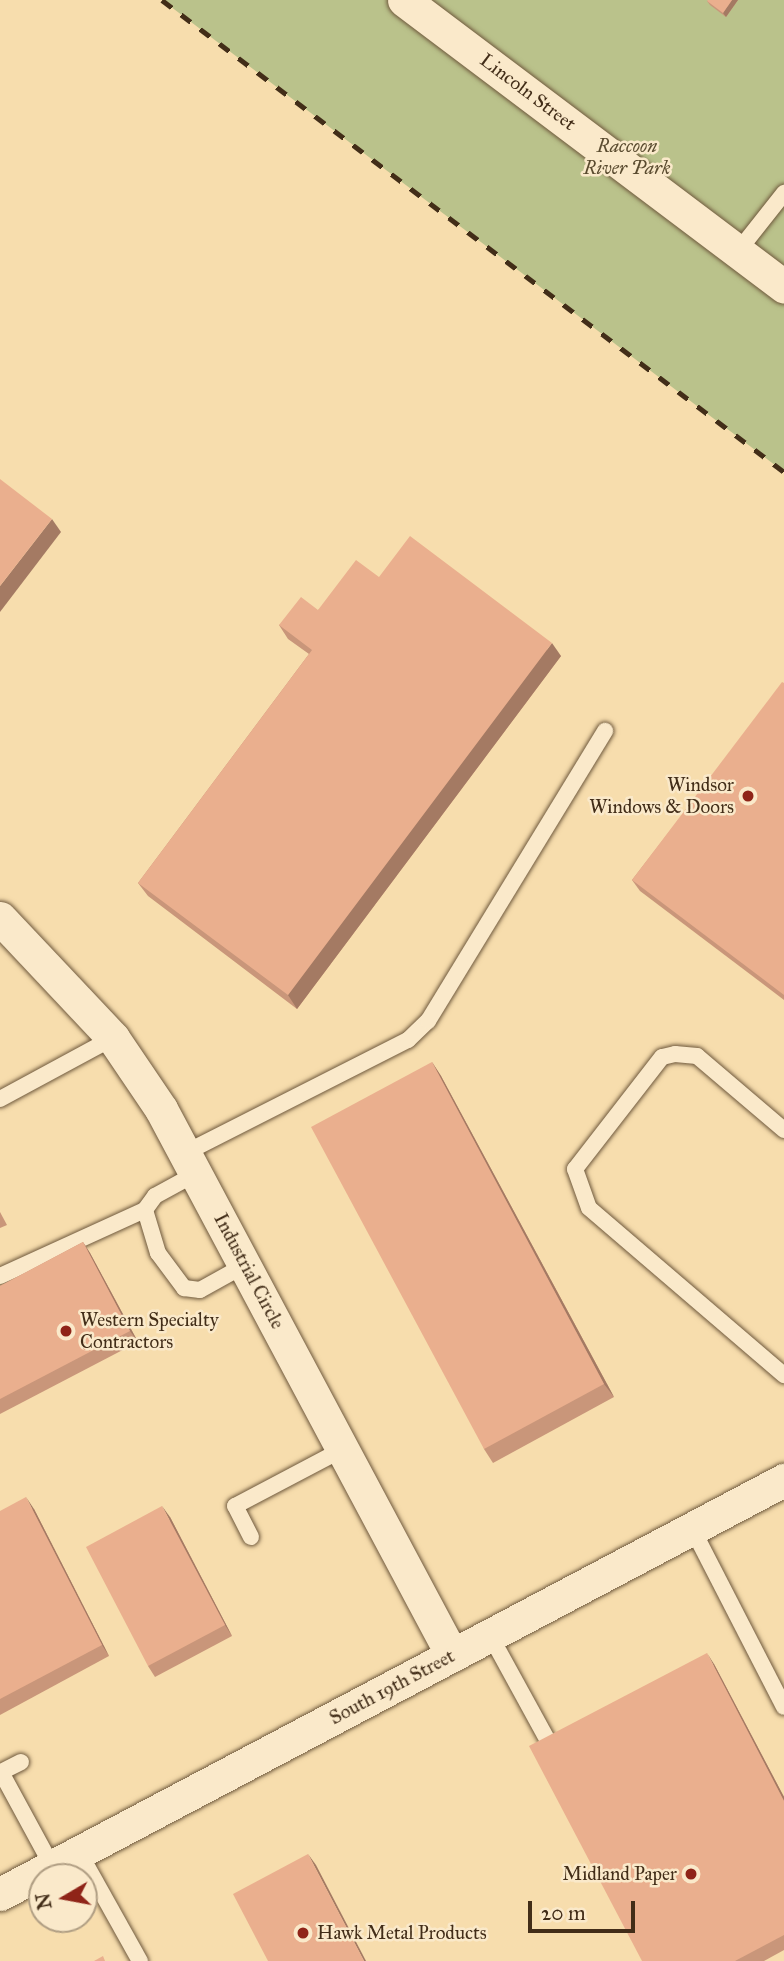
<!DOCTYPE html>
<html>
<head>
<meta charset="utf-8">
<style>
	body { margin:0 }
	#map { position:relative; width:784px; height:1961px; overflow:hidden; background:#f7ddad; font-family:"IM FELL Great Primer",serif }
	div>[style] { position:absolute }
	[style*='--x'] { left:calc(var(--x)*1px); top:calc(var(--y)*1px); width:calc(var(--w)*1px); rotate:calc(var(--a)*1deg) }
	.green>* { inset:0; background:#bac28b }
	.roads { filter:drop-shadow(0 0 2px #6f593d) drop-shadow(0 0 2px #6f593d) }
	.lane>* { height:16px; margin:-8px; padding:0 8px; transform-origin:8px; border-radius:8px; background:#fae9ca }
	.street>* { height:33px; margin:-16.5px; padding:0 16.5px; transform-origin:16.5px; border-radius:16.5px; background:#fae9ca }
	.rail>* { height:5px; margin-top:-2.5px; transform-origin:0; background:repeating-linear-gradient(90deg,#422d18 0 12px,transparent 0 24px) }
	.wall>* { inset:0; background:#c9967a }
	.shaded-wall>* { inset:0; background:#a47a63 }
	.building>* { inset:0; background:#eaaf8e }
	.dots>* { width:19px; height:19px; translate:-50% -50%; box-sizing:border-box; border:4px solid #fae9ca; border-radius:50% }
	span { translate:-50% -50%; white-space:nowrap; text-align:center; line-height:1.15; -webkit-text-stroke:5px #fae9ca; paint-order:stroke }
	.street-label { font-size:19px; color:#422d18 }
	.park-label { font-size:19px; color:#5a4b2f; font-style:italic }
	.poi-label { font-size:19px; color:#422d18 }
	.right { translate:-100% -50%; text-align:right }
	.left { translate:0 -50%; text-align:left }
	.north { position:absolute; left:28px; top:1863px; width:70px; height:70px; box-sizing:border-box; background:#fae9ca; border:2px solid #b09e83; border-radius:50%; rotate:260deg; font-size:19px; font-weight:700; line-height:28px; text-align:center; color:#422d18 }
	.north::after { content:''; display:block; margin:auto; width:24px; height:32px; background:#8f2418; clip-path:polygon(50% 0,100% 100%,50% 72%,0 100%) }
	.scale { position:absolute; left:528px; top:1901px; width:107px; height:32px; box-sizing:border-box; border:4px solid #422d18; border-top:0; padding-left:9px; font-size:21px; line-height:24px; white-space:nowrap; color:#422d18; -webkit-text-stroke:5px #fae9ca; paint-order:stroke }
</style>
</head>
<body>
<div id="map">
	<div class="green">
		<div style="clip-path:polygon(162px 0,784px 0,784px 472px,606px 337px)"></div>
	</div>
	<div class="roads">
		<div class="lane">
			<div style="--x:739;--y:250;--w:73;--a:-51.7"></div>
			<div style="--x:0;--y:1099;--w:128;--a:-28.4"></div>
			<div style="--x:784;--y:1130;--w:114;--a:-139.6"></div>
			<div style="--x:697;--y:1056;--w:22;--a:-175"></div>
			<div style="--x:675;--y:1054;--w:13;--a:167"></div>
			<div style="--x:662;--y:1057;--w:142;--a:127.8"></div>
			<div style="--x:575;--y:1169;--w:41;--a:70.3"></div>
			<div style="--x:589;--y:1208;--w:257;--a:40.6"></div>
			<div style="--x:185;--y:1153;--w:250;--a:-26.9"></div>
			<div style="--x:408;--y:1040;--w:28;--a:-44"></div>
			<div style="--x:428;--y:1021;--w:340;--a:-58.6"></div>
			<div style="--x:197;--y:1173;--w:48;--a:151.3"></div>
			<div style="--x:155;--y:1196;--w:17;--a:126"></div>
			<div style="--x:145;--y:1210;--w:45;--a:73.2"></div>
			<div style="--x:158;--y:1253;--w:44;--a:53.4"></div>
			<div style="--x:184;--y:1288;--w:16;--a:7"></div>
			<div style="--x:200;--y:1290;--w:51;--a:-29.1"></div>
			<div style="--x:0;--y:1276;--w:159;--a:-24.5"></div>
			<div style="--x:692;--y:1528;--w:201;--a:62.8"></div>
			<div style="--x:251;--y:1537;--w:35;--a:-117"></div>
			<div style="--x:235;--y:1506;--w:122;--a:-27.8"></div>
			<div style="--x:490;--y:1635;--w:119;--a:61.3"></div>
			<div style="--x:21;--y:1762;--w:22;--a:153"></div>
			<div style="--x:1;--y:1772;--w:107;--a:61.5"></div>
			<div style="--x:79;--y:1852;--w:125;--a:60.8"></div>
		</div>
		<div class="street">
			<div style="--x:404;--y:0;--w:476;--a:37"></div>
			<div style="--x:0;--y:918;--w:165;--a:46.7"></div>
			<div style="--x:113;--y:1038;--w:86;--a:55.9"></div>
			<div style="--x:161;--y:1109;--w:619;--a:61.94"></div>
			<div style="--x:0;--y:1894;--w:887;--a:-27.84"></div>
		</div>
	</div>
	<div class="rail">
		<div style="--x:162;--y:0;--w:781;--a:37.19"></div>
	</div>
	<div class="wall">
		<div style="clip-path:polygon(738px 0,726px 17px,710px 5px,707px 1px)"></div>
		<div style="clip-path:polygon(379px 577px,561px 656px,297px 1009px,148px 896px,138px 883px,309px 654px,288px 639px,279px 625px,318px 610px)"></div>
		<div style="clip-path:polygon(784px 683px,784px 1000px,640px 891px,632px 880px)"></div>
		<div style="clip-path:polygon(432px 1062px,441px 1076px,614px 1397px,493px 1463px,484px 1449px)"></div>
		<div style="clip-path:polygon(0 1212px,7px 1225px,0 1228px)"></div>
		<div style="clip-path:polygon(83px 1242px,90px 1253px,138px 1342px,0 1414px,0 1286px)"></div>
		<div style="clip-path:polygon(34px 1509px,109px 1656px,0 1715px,0 1511px)"></div>
		<div style="clip-path:polygon(170px 1517px,232px 1636px,155px 1677px,148px 1666px)"></div>
		<div style="clip-path:polygon(714px 1664px,784px 1797px,784px 1950px,764px 1961px,642px 1961px)"></div>
	</div>
	<div class="shaded-wall">
		<div style="clip-path:polygon(732px 0,738px 0,726px 17px,723px 13px)"></div>
		<div style="clip-path:polygon(52px 519px,61px 532px,0 612px,0 586px)"></div>
		<div style="clip-path:polygon(552px 643px,561px 656px,297px 1009px,288px 995px)"></div>
		<div style="clip-path:polygon(432px 1062px,441px 1076px,614px 1397px,604px 1384px)"></div>
		<div style="clip-path:polygon(83px 1242px,90px 1253px,138px 1342px,130px 1331px)"></div>
		<div style="clip-path:polygon(26px 1497px,34px 1509px,109px 1656px,102px 1645px)"></div>
		<div style="clip-path:polygon(162px 1506px,170px 1517px,232px 1636px,225px 1625px)"></div>
		<div style="clip-path:polygon(707px 1653px,714px 1664px,784px 1797px,784px 1801px)"></div>
		<div style="clip-path:polygon(308px 1854px,316px 1865px,366px 1961px,364px 1961px)"></div>
	</div>
	<div class="building">
		<div style="clip-path:polygon(708px 0,732px 0,723px 13px,707px 1px)"></div>
		<div style="clip-path:polygon(0 479px,52px 519px,0 586px)"></div>
		<div style="clip-path:polygon(410px 536px,552px 643px,288px 995px,138px 883px,312px 650px,279px 625px,301px 597px,318px 610px,356px 560px,379px 577px)"></div>
		<div style="clip-path:polygon(782px 682px,784px 683px,784px 995px,632px 880px)"></div>
		<div style="clip-path:polygon(432px 1062px,604px 1384px,484px 1449px,311px 1127px)"></div>
		<div style="clip-path:polygon(83px 1242px,130px 1331px,0 1399px,0 1286px)"></div>
		<div style="clip-path:polygon(26px 1497px,102px 1645px,0 1699px,0 1511px)"></div>
		<div style="clip-path:polygon(162px 1506px,225px 1625px,148px 1666px,86px 1547px)"></div>
		<div style="clip-path:polygon(707px 1653px,784px 1801px,784px 1935px,735px 1961px,642px 1961px,529px 1746px)"></div>
		<div style="clip-path:polygon(308px 1854px,364px 1961px,268px 1961px,233px 1894px)"></div>
		<div style="clip-path:polygon(103px 1956px,105px 1961px,94px 1961px)"></div>
	</div>
	<div class="dots">
		<div style="left:748px;top:796px;background:#8f2418"></div>
		<div style="left:66px;top:1331px;background:#8f2418"></div>
		<div style="left:691px;top:1874px;background:#8f2418"></div>
		<div style="left:303px;top:1933px;background:#8f2418"></div>
	</div>
	<div class="street-label">
		<span style="left:528px;top:92px;rotate:37deg">Lincoln Street</span>
		<span style="left:249px;top:1271px;rotate:62deg">Industrial Circle</span>
		<span style="left:392px;top:1687px;rotate:-28deg">South 19th Street</span>
	</div>
	<div class="park-label">
		<span style="left:627px;top:157px">Raccoon<br>River Park</span>
	</div>
	<div class="poi-label">
		<span class="right" style="left:734px;top:796px">Windsor<br>Windows &amp; Doors</span>
		<span class="left" style="left:80px;top:1331px">Western Specialty<br>Contractors</span>
		<span class="right" style="left:677px;top:1874px">Midland Paper</span>
		<span class="left" style="left:317px;top:1933px">Hawk Metal Products</span>
	</div>
	<div class="north">N</div>
	<div class="scale">20 m</div>
</div>
</body>
</html>
